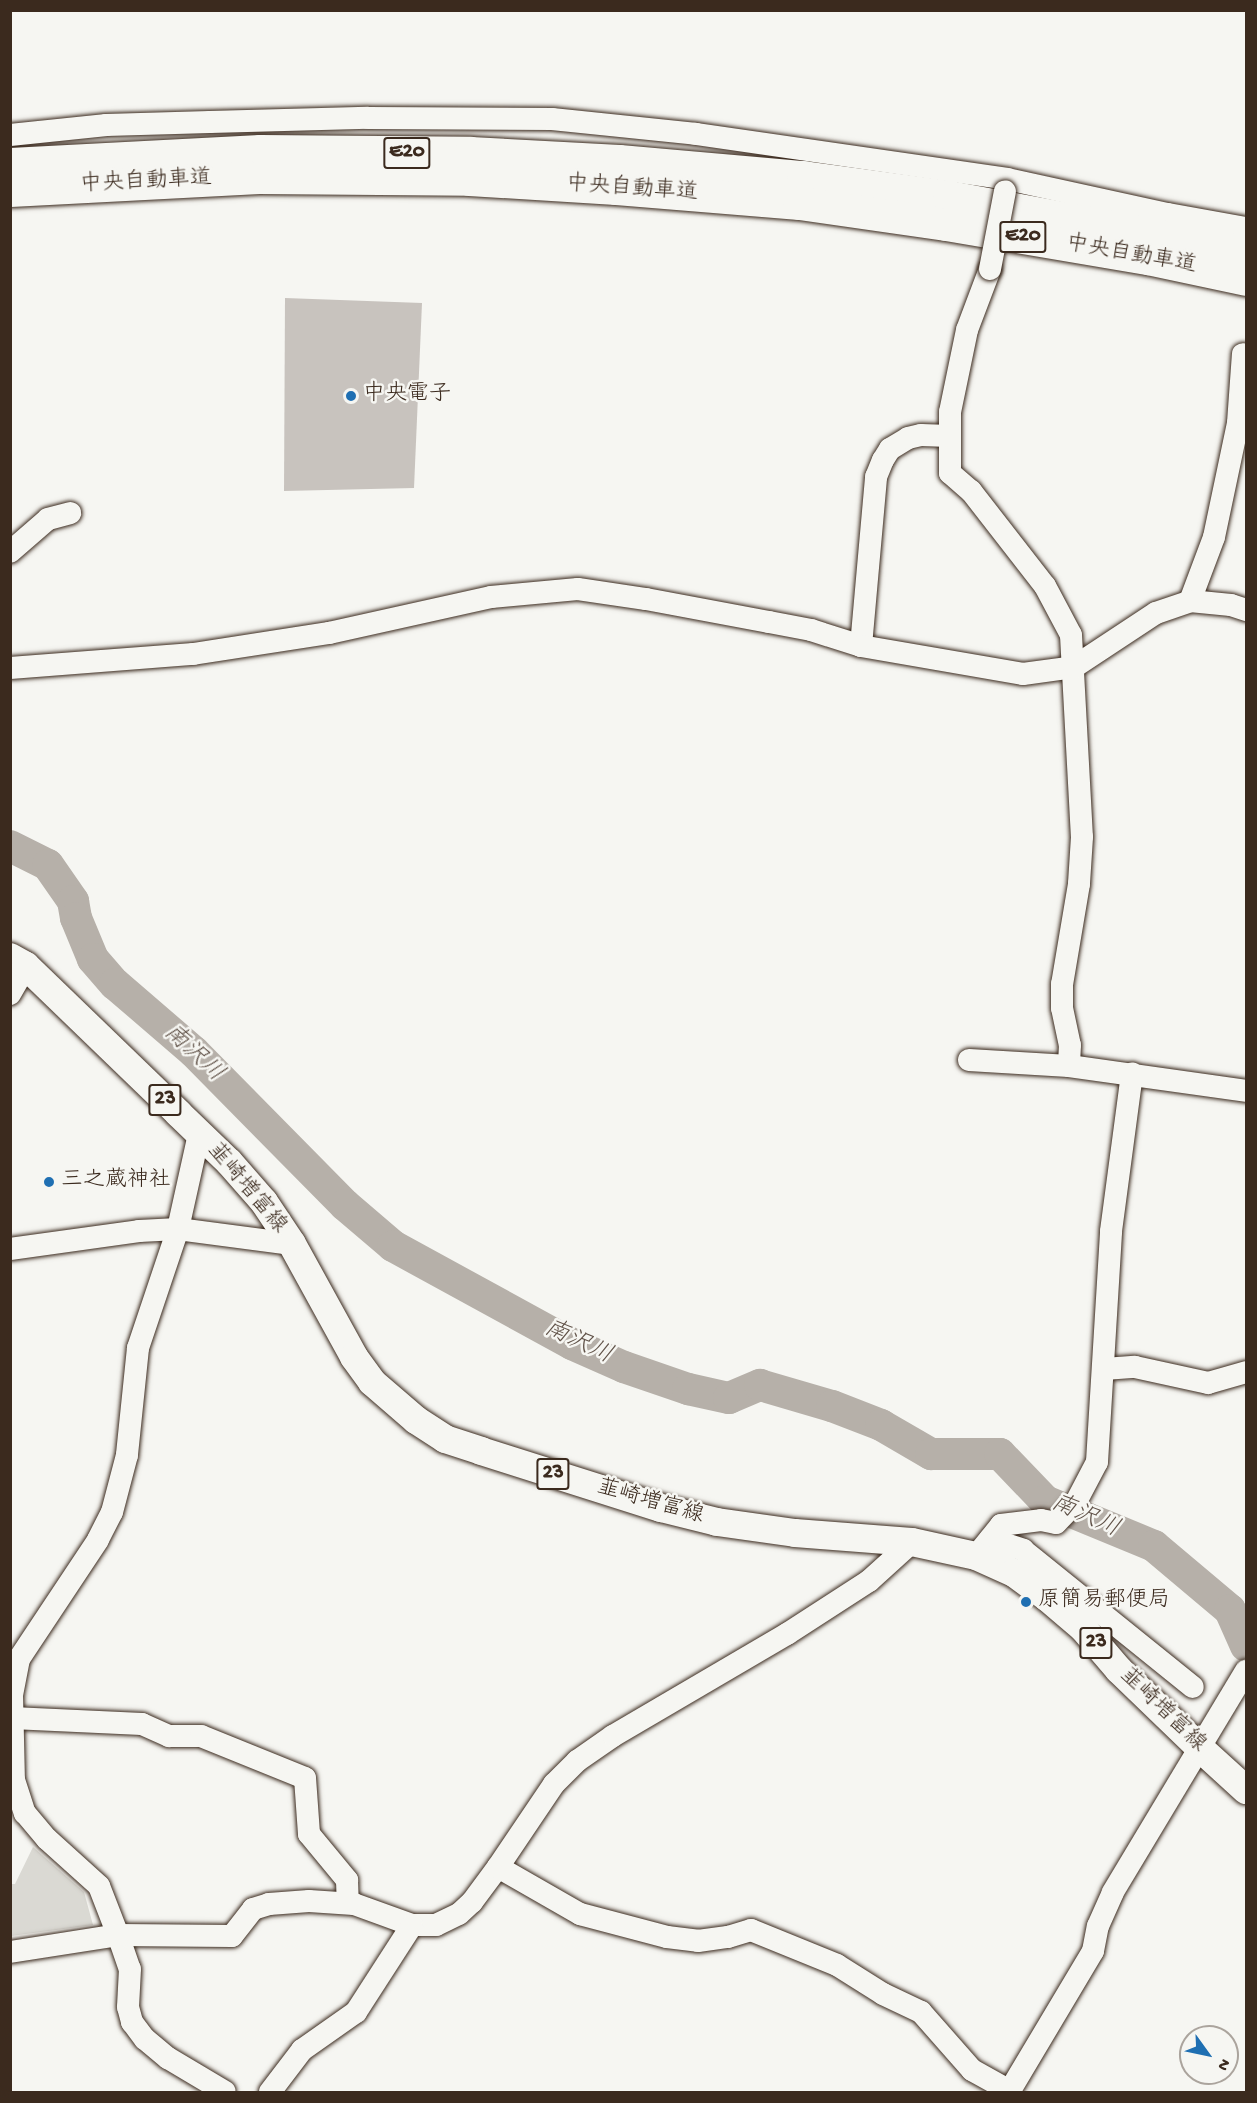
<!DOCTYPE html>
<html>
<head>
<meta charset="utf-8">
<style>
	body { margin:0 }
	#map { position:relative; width:1257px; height:2103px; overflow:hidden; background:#f6f6f2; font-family:"Gochi Hand","Klee One",sans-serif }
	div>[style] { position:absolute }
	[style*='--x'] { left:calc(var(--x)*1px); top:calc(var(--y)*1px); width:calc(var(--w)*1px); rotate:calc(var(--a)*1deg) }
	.green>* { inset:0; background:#dad9d3 }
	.river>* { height:32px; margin:-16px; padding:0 16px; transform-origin:16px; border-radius:16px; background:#b6b0a9 }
	.building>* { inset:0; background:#c8c3be }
	.roads { filter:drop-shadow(0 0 2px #3b2a1e) drop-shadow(0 0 2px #3b2a1e) }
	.minor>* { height:22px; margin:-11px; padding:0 11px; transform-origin:11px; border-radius:11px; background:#f6f6f2 }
	.major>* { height:28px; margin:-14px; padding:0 14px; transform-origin:14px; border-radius:14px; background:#f6f6f2 }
	.highway>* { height:33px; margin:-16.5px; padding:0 16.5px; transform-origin:16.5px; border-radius:16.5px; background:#f6f6f2 }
	.bridges { filter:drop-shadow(0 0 2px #3b2a1e) drop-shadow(0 0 2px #3b2a1e) }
	.minor-bridge>* { height:22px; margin:-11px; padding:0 11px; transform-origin:11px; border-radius:11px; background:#f6f6f2 }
	.dots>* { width:16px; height:16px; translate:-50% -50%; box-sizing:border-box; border:3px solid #f6f6f2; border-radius:50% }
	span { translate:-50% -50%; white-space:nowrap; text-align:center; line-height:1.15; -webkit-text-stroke:5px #f6f6f2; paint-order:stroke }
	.shield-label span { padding:2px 4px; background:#f6f6f2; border:2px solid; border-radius:4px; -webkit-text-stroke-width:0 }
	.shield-label { font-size:21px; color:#3b2a1e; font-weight:700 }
	.street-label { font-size:22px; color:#3b2a1e }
	.poi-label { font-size:22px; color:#3b2a1e }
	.left { translate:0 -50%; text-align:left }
	.water-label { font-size:24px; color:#605248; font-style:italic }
	.frame { position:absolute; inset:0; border:12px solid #3b2a1e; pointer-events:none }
	.north { position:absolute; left:1179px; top:2025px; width:60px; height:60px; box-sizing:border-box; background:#f6f6f2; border:2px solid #aba49d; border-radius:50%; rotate:123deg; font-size:16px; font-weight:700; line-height:24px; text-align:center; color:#3b2a1e }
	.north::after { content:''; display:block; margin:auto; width:21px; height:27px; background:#1f6fb2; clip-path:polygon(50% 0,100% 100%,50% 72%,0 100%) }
</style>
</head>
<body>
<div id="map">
	<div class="green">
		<div style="clip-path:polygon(33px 1847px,84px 1892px,93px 1925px,11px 1936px,11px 1884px,15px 1884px)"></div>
	</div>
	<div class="river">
		<div style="--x:10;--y:846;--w:42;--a:26.6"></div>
		<div style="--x:48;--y:865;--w:44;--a:55.2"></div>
		<div style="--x:73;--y:901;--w:17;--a:80"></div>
		<div style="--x:76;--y:918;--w:44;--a:67.5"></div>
		<div style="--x:93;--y:959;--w:33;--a:49"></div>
		<div style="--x:115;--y:984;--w:104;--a:40.7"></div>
		<div style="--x:194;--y:1052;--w:215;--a:45.4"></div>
		<div style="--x:345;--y:1205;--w:63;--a:40.5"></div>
		<div style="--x:393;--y:1246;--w:204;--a:28.7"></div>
		<div style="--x:572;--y:1344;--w:57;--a:23.9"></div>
		<div style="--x:624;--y:1367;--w:68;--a:19"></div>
		<div style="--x:688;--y:1389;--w:42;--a:12.4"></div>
		<div style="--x:729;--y:1398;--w:34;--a:-23"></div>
		<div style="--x:760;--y:1385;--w:75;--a:16.3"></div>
		<div style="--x:832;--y:1406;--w:53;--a:21.2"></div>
		<div style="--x:881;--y:1425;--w:58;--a:30.1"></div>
		<div style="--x:931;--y:1454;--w:69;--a:0"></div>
		<div style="--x:1000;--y:1454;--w:65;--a:46.2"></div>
		<div style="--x:1045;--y:1501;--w:118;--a:22.4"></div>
		<div style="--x:1154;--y:1546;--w:99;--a:40.1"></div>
		<div style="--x:1230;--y:1610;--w:39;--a:66"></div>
	</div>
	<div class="building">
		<div style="clip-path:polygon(285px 298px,422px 303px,414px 488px,284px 491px)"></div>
	</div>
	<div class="roads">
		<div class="minor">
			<div style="--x:10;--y:135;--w:97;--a:-5.9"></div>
			<div style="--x:106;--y:125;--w:104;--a:-1.7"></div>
			<div style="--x:210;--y:122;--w:158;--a:-1.5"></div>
			<div style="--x:368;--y:118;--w:184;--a:0.3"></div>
			<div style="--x:552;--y:119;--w:145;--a:5.9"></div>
			<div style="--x:696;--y:134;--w:314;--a:8.2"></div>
			<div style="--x:1007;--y:179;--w:165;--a:12.3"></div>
			<div style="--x:1168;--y:214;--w:79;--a:10.2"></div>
			<div style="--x:990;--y:269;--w:65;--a:110.7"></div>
			<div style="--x:967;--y:330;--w:84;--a:101.7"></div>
			<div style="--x:950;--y:412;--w:61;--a:90"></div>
			<div style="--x:950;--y:473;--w:28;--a:41"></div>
			<div style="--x:971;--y:491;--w:120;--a:52.1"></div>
			<div style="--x:1045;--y:586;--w:55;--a:62"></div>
			<div style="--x:1071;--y:635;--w:202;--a:86.9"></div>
			<div style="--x:1082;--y:837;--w:47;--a:93.7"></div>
			<div style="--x:1079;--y:884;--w:101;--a:99.6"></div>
			<div style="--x:1062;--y:984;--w:24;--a:90"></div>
			<div style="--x:1062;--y:1008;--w:38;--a:78"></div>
			<div style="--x:1070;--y:1045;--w:21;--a:93"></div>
			<div style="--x:1069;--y:1066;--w:179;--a:8"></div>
			<div style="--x:10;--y:552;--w:50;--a:-41"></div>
			<div style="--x:48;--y:519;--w:23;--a:-15"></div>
			<div style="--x:1190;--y:601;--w:68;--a:-69.4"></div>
			<div style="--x:1214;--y:537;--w:116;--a:-78.1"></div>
			<div style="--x:1238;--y:423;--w:69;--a:-85.9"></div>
			<div style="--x:861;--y:646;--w:170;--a:-84.9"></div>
			<div style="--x:876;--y:477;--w:18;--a:-68"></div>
			<div style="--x:883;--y:460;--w:13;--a:-58"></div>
			<div style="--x:890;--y:449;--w:21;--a:-31"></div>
			<div style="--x:908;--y:438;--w:13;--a:-13"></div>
			<div style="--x:921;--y:435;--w:29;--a:2"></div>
			<div style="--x:10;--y:668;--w:184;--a:-4.4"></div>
			<div style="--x:193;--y:654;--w:138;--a:-8.8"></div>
			<div style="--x:329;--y:633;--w:166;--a:-12.5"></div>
			<div style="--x:491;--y:597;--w:87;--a:-5.3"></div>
			<div style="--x:578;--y:589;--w:69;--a:8.4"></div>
			<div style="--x:646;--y:599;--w:125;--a:10.6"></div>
			<div style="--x:769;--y:622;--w:43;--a:10.8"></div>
			<div style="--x:811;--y:630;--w:52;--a:17.7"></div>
			<div style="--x:861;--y:646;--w:164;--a:9.8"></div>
			<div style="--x:1023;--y:674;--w:51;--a:-7.8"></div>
			<div style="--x:1074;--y:667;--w:98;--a:-33.4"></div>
			<div style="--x:1156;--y:613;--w:36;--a:-19"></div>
			<div style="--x:1190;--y:601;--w:41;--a:5.6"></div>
			<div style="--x:1231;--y:605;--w:16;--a:18"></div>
			<div style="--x:10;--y:994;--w:32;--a:-60"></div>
			<div style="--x:969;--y:1060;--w:100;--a:3.4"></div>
			<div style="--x:199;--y:1134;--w:97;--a:102.5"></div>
			<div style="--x:178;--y:1229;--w:126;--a:108.6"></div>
			<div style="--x:138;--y:1348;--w:108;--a:95.9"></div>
			<div style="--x:127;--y:1455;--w:59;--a:104.7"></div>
			<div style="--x:112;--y:1512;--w:31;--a:117"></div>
			<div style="--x:98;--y:1540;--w:143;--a:123.6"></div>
			<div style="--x:19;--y:1659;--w:37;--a:101"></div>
			<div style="--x:12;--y:1695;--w:85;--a:88.7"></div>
			<div style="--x:14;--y:1780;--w:35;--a:72"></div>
			<div style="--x:25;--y:1813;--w:34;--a:50"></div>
			<div style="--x:47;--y:1839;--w:70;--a:42.1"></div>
			<div style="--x:99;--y:1886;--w:53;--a:68.8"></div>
			<div style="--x:118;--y:1935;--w:114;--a:0.5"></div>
			<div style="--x:232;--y:1936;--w:34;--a:-52"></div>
			<div style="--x:253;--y:1909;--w:17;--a:-17"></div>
			<div style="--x:269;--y:1904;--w:40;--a:-4.3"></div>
			<div style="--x:309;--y:1901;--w:45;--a:3.8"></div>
			<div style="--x:354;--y:1904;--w:62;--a:19.9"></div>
			<div style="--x:412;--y:1925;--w:24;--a:0"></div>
			<div style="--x:436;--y:1925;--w:25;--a:-26"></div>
			<div style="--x:459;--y:1914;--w:18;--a:-43"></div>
			<div style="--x:472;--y:1902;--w:44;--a:-53.4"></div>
			<div style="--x:498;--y:1867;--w:100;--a:-56"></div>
			<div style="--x:554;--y:1784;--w:33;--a:-45"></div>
			<div style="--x:577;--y:1761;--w:44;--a:-34.8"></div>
			<div style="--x:613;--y:1736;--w:202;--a:-30.4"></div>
			<div style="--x:787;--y:1634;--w:98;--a:-32.9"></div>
			<div style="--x:869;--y:1581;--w:58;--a:-42.2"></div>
			<div style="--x:10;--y:1249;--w:130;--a:-7.9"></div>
			<div style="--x:139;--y:1231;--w:39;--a:-3"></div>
			<div style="--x:178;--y:1229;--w:115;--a:7.5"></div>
			<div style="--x:1104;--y:1369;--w:31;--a:-4"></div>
			<div style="--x:1135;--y:1367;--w:75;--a:12.4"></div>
			<div style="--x:1208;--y:1383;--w:40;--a:-16"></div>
			<div style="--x:990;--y:1539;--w:35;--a:18"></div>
			<div style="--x:1023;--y:1550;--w:218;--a:38.9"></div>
			<div style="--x:976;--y:1556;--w:40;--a:-51"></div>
			<div style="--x:1001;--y:1525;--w:40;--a:-7.1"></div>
			<div style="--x:1041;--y:1520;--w:15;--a:11"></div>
			<div style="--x:1056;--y:1523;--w:29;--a:-46"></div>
			<div style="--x:1076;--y:1502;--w:45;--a:-62.3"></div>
			<div style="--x:1097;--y:1462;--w:231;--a:-86.5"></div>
			<div style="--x:1111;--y:1231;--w:159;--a:-82.4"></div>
			<div style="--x:12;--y:1718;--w:130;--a:2.6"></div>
			<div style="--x:142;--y:1724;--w:30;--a:24"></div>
			<div style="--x:169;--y:1736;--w:32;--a:0"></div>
			<div style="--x:201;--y:1736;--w:112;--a:22"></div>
			<div style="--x:305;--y:1778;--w:56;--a:85.9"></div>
			<div style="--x:309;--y:1834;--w:60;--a:50.4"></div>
			<div style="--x:347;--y:1880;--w:23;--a:88"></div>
			<div style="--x:498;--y:1867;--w:95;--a:29.8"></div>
			<div style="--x:580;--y:1914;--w:90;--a:14.8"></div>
			<div style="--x:667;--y:1937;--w:31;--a:7"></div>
			<div style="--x:698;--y:1941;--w:30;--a:-8"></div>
			<div style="--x:728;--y:1937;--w:24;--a:-17"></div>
			<div style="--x:751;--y:1930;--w:93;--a:22.1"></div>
			<div style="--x:837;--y:1965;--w:54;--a:32.2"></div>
			<div style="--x:883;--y:1994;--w:42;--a:25.3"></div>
			<div style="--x:921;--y:2012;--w:77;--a:48.7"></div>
			<div style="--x:972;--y:2070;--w:43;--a:28.9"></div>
			<div style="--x:10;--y:1952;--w:109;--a:-8.9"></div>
			<div style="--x:118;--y:1935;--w:36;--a:71"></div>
			<div style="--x:130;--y:1969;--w:38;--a:93"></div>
			<div style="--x:128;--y:2007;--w:16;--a:75"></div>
			<div style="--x:132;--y:2022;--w:21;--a:53"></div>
			<div style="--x:145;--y:2039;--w:30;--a:40"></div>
			<div style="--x:168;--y:2058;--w:66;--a:30.8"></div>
			<div style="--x:270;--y:2092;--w:53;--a:-52.7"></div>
			<div style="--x:302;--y:2050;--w:66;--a:-35.1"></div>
			<div style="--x:356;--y:2012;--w:103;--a:-57.2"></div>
			<div style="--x:1009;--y:2092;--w:164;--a:-59.2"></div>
			<div style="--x:1093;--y:1951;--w:25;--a:-79"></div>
			<div style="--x:1098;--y:1926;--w:37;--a:-66"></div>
			<div style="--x:1113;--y:1892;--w:258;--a:-59"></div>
		</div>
		<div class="major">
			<div style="--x:10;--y:957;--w:18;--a:29"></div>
			<div style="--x:26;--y:966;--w:211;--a:44"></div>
			<div style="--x:178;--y:1113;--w:71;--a:43.9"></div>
			<div style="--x:229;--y:1162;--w:53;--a:48.8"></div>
			<div style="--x:264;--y:1202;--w:50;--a:56.3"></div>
			<div style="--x:292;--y:1244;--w:129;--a:61.2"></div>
			<div style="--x:354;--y:1357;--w:31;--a:54"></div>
			<div style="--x:372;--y:1382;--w:58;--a:40.8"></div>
			<div style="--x:416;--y:1420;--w:35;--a:33"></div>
			<div style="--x:445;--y:1439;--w:38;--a:18"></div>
			<div style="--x:481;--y:1451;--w:189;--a:17.6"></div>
			<div style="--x:661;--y:1508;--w:58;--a:14"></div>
			<div style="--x:717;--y:1522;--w:79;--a:8"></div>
			<div style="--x:795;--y:1533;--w:117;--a:4.4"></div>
			<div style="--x:912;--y:1542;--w:66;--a:12.3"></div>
			<div style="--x:976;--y:1556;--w:42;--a:24.1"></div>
			<div style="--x:1014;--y:1573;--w:42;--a:36.3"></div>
			<div style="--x:1048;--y:1598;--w:46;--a:40.6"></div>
			<div style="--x:1083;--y:1628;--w:55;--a:49.4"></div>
			<div style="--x:1119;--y:1670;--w:114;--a:43.9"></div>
			<div style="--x:1201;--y:1749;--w:61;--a:42.3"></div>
		</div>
		<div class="highway">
			<div style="--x:10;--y:164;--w:250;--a:-3"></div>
			<div style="--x:260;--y:151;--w:210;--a:0.5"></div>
			<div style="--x:470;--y:153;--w:149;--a:3.1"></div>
			<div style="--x:619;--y:161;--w:185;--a:5"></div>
			<div style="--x:803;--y:177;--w:147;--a:7.8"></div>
			<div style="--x:949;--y:197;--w:302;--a:10.5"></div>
			<div style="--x:10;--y:190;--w:249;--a:-3"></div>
			<div style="--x:259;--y:177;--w:210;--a:0.5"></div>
			<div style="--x:469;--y:179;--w:147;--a:3.5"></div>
			<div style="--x:616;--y:188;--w:184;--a:4.7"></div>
			<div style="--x:799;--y:203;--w:148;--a:8.1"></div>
			<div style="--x:946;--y:224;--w:205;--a:9.6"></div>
			<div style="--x:1148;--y:258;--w:100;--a:12.1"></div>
		</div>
	</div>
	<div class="bridges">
		<div class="minor-bridge">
			<div style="--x:990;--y:269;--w:79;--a:-79.1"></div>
		</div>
	</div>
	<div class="dots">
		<div style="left:351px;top:396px;background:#1f6fb2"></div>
		<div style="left:49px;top:1182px;background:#1f6fb2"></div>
		<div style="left:1026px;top:1602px;background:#1f6fb2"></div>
	</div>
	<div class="shield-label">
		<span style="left:407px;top:153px">E20</span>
		<span style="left:1023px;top:237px">E20</span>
		<span style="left:165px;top:1100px">23</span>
		<span style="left:553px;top:1474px">23</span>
		<span style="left:1096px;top:1643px">23</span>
	</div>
	<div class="street-label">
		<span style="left:146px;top:183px;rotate:-3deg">中央自動車道</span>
		<span style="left:632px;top:190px;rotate:4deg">中央自動車道</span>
		<span style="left:1131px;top:256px;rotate:10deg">中央自動車道</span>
		<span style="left:246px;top:1189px;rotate:50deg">韮崎増富線</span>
		<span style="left:650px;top:1503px;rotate:16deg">韮崎増富線</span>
		<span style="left:1162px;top:1711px;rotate:44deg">韮崎増富線</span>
	</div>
	<div class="poi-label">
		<span class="left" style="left:363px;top:396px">中央電子</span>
		<span class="left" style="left:61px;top:1182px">三之蔵神社</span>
		<span class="left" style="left:1038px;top:1602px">原簡易郵便局</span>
	</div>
	<div class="water-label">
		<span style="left:193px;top:1054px;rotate:43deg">南沢川</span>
		<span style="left:578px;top:1343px;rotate:25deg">南沢川</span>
		<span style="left:1085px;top:1517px;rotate:24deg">南沢川</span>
	</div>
	<div class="frame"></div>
	<div class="north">N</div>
</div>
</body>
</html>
